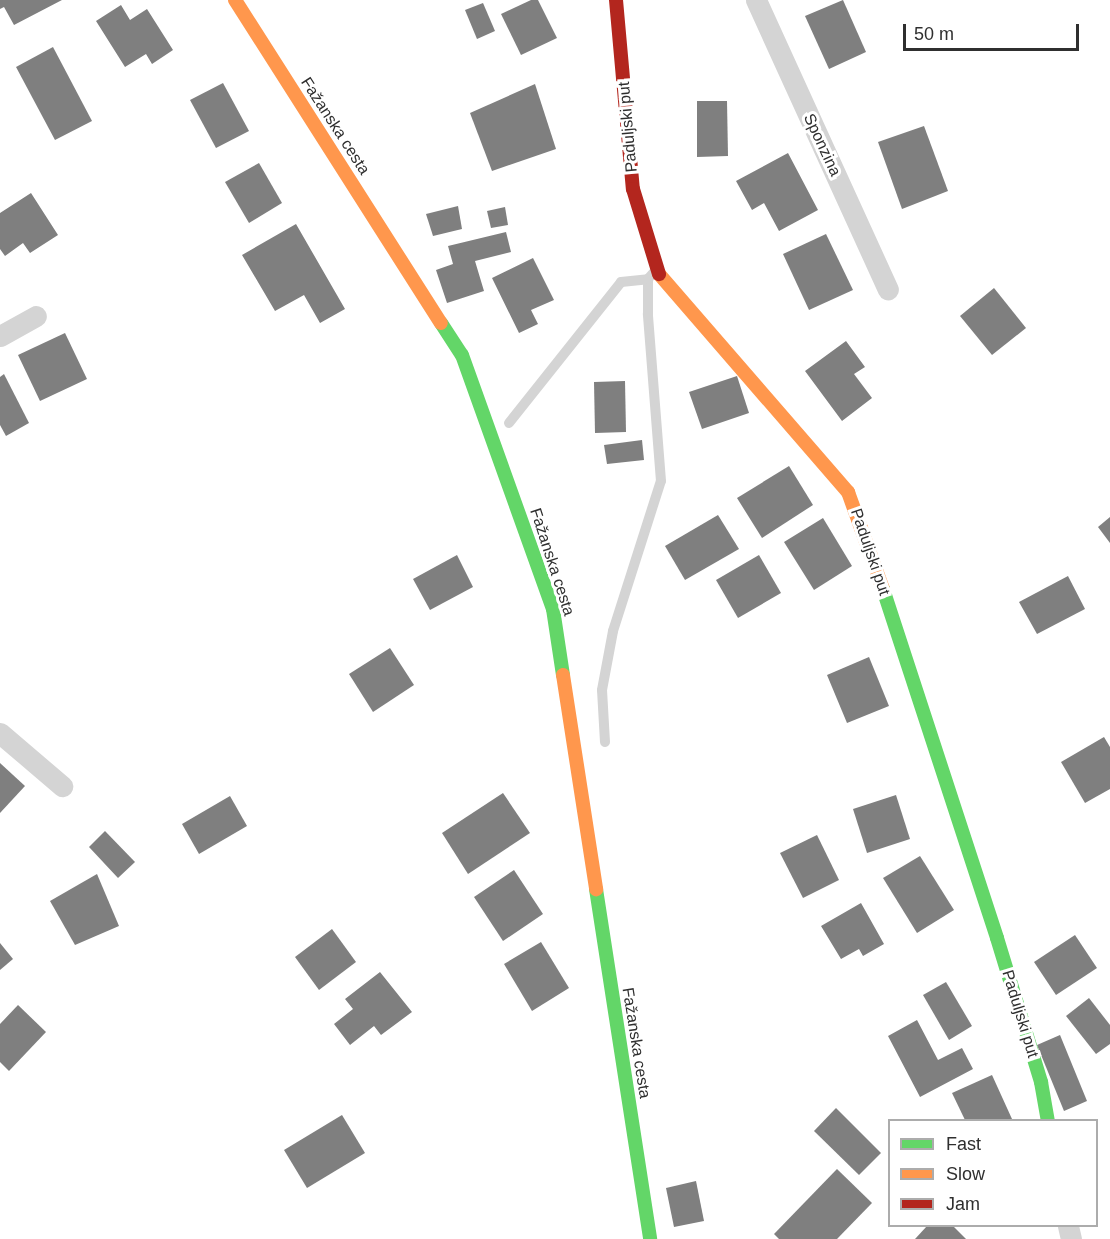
<!DOCTYPE html>
<html>
<head>
<meta charset="utf-8">
<style>
	body { margin:0 }
	#map { position:relative; width:1110px; height:1239px; overflow:hidden; background:#fff; font-family:Helvetica,sans-serif }
	div>[style] { position:absolute }
	[style*='--x'] { left:calc(var(--x)*1px); top:calc(var(--y)*1px); width:calc(var(--w)*1px); rotate:calc(var(--a)*1deg) }
	.building>* { inset:0; background:#7f7f7f }
	.lane>* { height:10px; margin:-5px; padding:0 5px; transform-origin:5px; border-radius:5px; background:#d4d4d4 }
	.street>* { height:21px; margin:-10.5px; padding:0 10.5px; transform-origin:10.5px; border-radius:10.5px; background:#d4d4d4 }
	.fast>* { height:14px; margin:-7px; padding:0 7px; transform-origin:7px; border-radius:7px; background:#63d668 }
	.slow>* { height:14px; margin:-7px; padding:0 7px; transform-origin:7px; border-radius:7px; background:#ff974d }
	.jam>* { height:14px; margin:-7px; padding:0 7px; transform-origin:7px; border-radius:7px; background:#b3261e }
	span { translate:-50% -50%; white-space:nowrap; text-align:center; line-height:1.15; -webkit-text-stroke:6px #fff; paint-order:stroke }
	.street-label { font-size:16px; color:#2f2f2f }
	.legend { position:absolute; left:888px; top:1119px; width:210px; height:108px; box-sizing:border-box; background:#fff; border:2px solid #acacac; margin:0; padding:8px 10px; list-style:none; font-size:18px; color:#2f2f2f }
	.legend li { display:flex; align-items:center; gap:12px; height:30px }
	.legend b { width:30px; border:2px solid #acacac }
	.scale { position:absolute; left:903px; top:24px; width:176px; height:27px; box-sizing:border-box; border:3px solid #2f2f2f; border-top:0; padding-left:8px; font-size:18px; line-height:21px; white-space:nowrap; color:#2f2f2f; -webkit-text-stroke:4px #fff; paint-order:stroke }
</style>
</head>
<body>
<div id="map">
	<div class="building">
		<div style="clip-path:polygon(0 0,62px 0,14px 25px,4px 7px,0 9px)"></div>
		<div style="clip-path:polygon(531px 0,538px 0,557px 38px,521px 55px,501px 14px)"></div>
		<div style="clip-path:polygon(843px 0,866px 52px,829px 69px,805px 16px)"></div>
		<div style="clip-path:polygon(483px 3px,495px 31px,477px 39px,465px 10px)"></div>
		<div style="clip-path:polygon(121px 5px,130px 20px,147px 9px,173px 50px,152px 64px,146px 54px,125px 67px,96px 21px)"></div>
		<div style="clip-path:polygon(53px 47px,92px 121px,55px 140px,16px 67px)"></div>
		<div style="clip-path:polygon(223px 83px,249px 131px,216px 148px,190px 100px)"></div>
		<div style="clip-path:polygon(535px 84px,556px 149px,492px 171px,470px 113px)"></div>
		<div style="clip-path:polygon(697px 101px,727px 101px,728px 156px,697px 157px)"></div>
		<div style="clip-path:polygon(924px 126px,948px 191px,902px 209px,878px 142px)"></div>
		<div style="clip-path:polygon(788px 153px,818px 210px,779px 231px,764px 203px,752px 210px,736px 181px)"></div>
		<div style="clip-path:polygon(259px 163px,282px 203px,249px 223px,225px 182px)"></div>
		<div style="clip-path:polygon(31px 193px,58px 235px,30px 253px,23px 243px,5px 256px,0 249px,0 213px)"></div>
		<div style="clip-path:polygon(458px 206px,462px 229px,433px 236px,426px 214px)"></div>
		<div style="clip-path:polygon(505px 207px,508px 225px,491px 228px,487px 211px)"></div>
		<div style="clip-path:polygon(296px 224px,345px 309px,320px 323px,304px 295px,275px 311px,242px 255px)"></div>
		<div style="clip-path:polygon(506px 232px,511px 252px,475px 261px,484px 291px,447px 303px,436px 270px,453px 264px,448px 246px)"></div>
		<div style="clip-path:polygon(826px 234px,853px 290px,809px 310px,783px 254px)"></div>
		<div style="clip-path:polygon(533px 258px,554px 300px,531px 310px,538px 324px,519px 333px,492px 278px)"></div>
		<div style="clip-path:polygon(994px 288px,1026px 328px,992px 355px,960px 316px)"></div>
		<div style="clip-path:polygon(65px 333px,87px 379px,40px 401px,18px 355px)"></div>
		<div style="clip-path:polygon(846px 341px,865px 367px,854px 374px,872px 398px,842px 421px,805px 371px)"></div>
		<div style="clip-path:polygon(4px 374px,29px 423px,6px 436px,0 425px,0 377px)"></div>
		<div style="clip-path:polygon(737px 376px,749px 413px,702px 429px,689px 392px)"></div>
		<div style="clip-path:polygon(625px 381px,626px 432px,595px 433px,594px 382px)"></div>
		<div style="clip-path:polygon(642px 440px,644px 460px,607px 464px,604px 445px)"></div>
		<div style="clip-path:polygon(789px 466px,813px 505px,762px 538px,737px 498px)"></div>
		<div style="clip-path:polygon(718px 515px,739px 549px,685px 580px,665px 546px)"></div>
		<div style="clip-path:polygon(1110px 517px,1110px 543px,1098px 527px)"></div>
		<div style="clip-path:polygon(823px 518px,852px 566px,814px 590px,784px 542px)"></div>
		<div style="clip-path:polygon(457px 555px,473px 587px,430px 610px,413px 579px)"></div>
		<div style="clip-path:polygon(759px 555px,781px 593px,738px 618px,716px 580px)"></div>
		<div style="clip-path:polygon(1068px 576px,1085px 609px,1037px 634px,1019px 602px)"></div>
		<div style="clip-path:polygon(390px 648px,414px 685px,373px 712px,349px 674px)"></div>
		<div style="clip-path:polygon(869px 657px,889px 706px,847px 723px,827px 675px)"></div>
		<div style="clip-path:polygon(1104px 737px,1110px 747px,1110px 789px,1085px 803px,1061px 762px)"></div>
		<div style="clip-path:polygon(0 763px,25px 786px,0 813px)"></div>
		<div style="clip-path:polygon(503px 793px,530px 833px,468px 874px,442px 833px)"></div>
		<div style="clip-path:polygon(896px 795px,910px 839px,867px 853px,853px 809px)"></div>
		<div style="clip-path:polygon(230px 796px,247px 826px,199px 854px,182px 824px)"></div>
		<div style="clip-path:polygon(105px 831px,135px 862px,118px 878px,89px 847px)"></div>
		<div style="clip-path:polygon(817px 835px,839px 880px,803px 898px,780px 853px)"></div>
		<div style="clip-path:polygon(920px 856px,954px 910px,917px 933px,883px 878px)"></div>
		<div style="clip-path:polygon(514px 870px,543px 914px,503px 941px,474px 897px)"></div>
		<div style="clip-path:polygon(97px 874px,119px 926px,75px 945px,50px 901px)"></div>
		<div style="clip-path:polygon(861px 903px,884px 944px,863px 956px,859px 949px,841px 959px,821px 926px)"></div>
		<div style="clip-path:polygon(332px 929px,356px 962px,319px 990px,295px 957px)"></div>
		<div style="clip-path:polygon(1075px 935px,1097px 968px,1056px 995px,1034px 962px)"></div>
		<div style="clip-path:polygon(541px 942px,569px 988px,532px 1011px,504px 964px)"></div>
		<div style="clip-path:polygon(0 943px,13px 959px,0 970px)"></div>
		<div style="clip-path:polygon(380px 972px,412px 1012px,381px 1035px,374px 1026px,350px 1045px,334px 1024px,353px 1009px,345px 999px)"></div>
		<div style="clip-path:polygon(946px 982px,972px 1026px,949px 1040px,923px 995px)"></div>
		<div style="clip-path:polygon(1089px 998px,1110px 1025px,1110px 1044px,1096px 1054px,1066px 1016px)"></div>
		<div style="clip-path:polygon(18px 1005px,46px 1032px,9px 1071px,0 1062px,0 1024px)"></div>
		<div style="clip-path:polygon(917px 1020px,938px 1060px,962px 1048px,973px 1069px,920px 1097px,888px 1036px)"></div>
		<div style="clip-path:polygon(1060px 1035px,1087px 1101px,1064px 1111px,1037px 1045px)"></div>
		<div style="clip-path:polygon(992px 1075px,1012px 1119px,965px 1120px,952px 1093px)"></div>
		<div style="clip-path:polygon(836px 1108px,881px 1153px,859px 1175px,814px 1131px)"></div>
		<div style="clip-path:polygon(342px 1115px,365px 1153px,307px 1188px,284px 1150px)"></div>
		<div style="clip-path:polygon(837px 1169px,872px 1203px,837px 1239px,779px 1239px,774px 1234px)"></div>
		<div style="clip-path:polygon(696px 1181px,704px 1221px,674px 1227px,666px 1188px)"></div>
		<div style="clip-path:polygon(927px 1226px,953px 1226px,966px 1239px,915px 1239px)"></div>
	</div>
	<div class="lane">
		<div style="--x:509;--y:423;--w:180;--a:-51.5"></div>
		<div style="--x:621;--y:282;--w:27;--a:-6"></div>
		<div style="--x:605;--y:742;--w:52;--a:-93.3"></div>
		<div style="--x:602;--y:690;--w:60;--a:-79.4"></div>
		<div style="--x:613;--y:631;--w:157;--a:-72.3"></div>
		<div style="--x:661;--y:481;--w:168;--a:-94.5"></div>
		<div style="--x:648;--y:314;--w:35;--a:-90"></div>
		<div style="--x:648;--y:279;--w:9;--a:-49"></div>
	</div>
	<div class="street">
		<div style="--x:756;--y:0;--w:318;--a:65.5"></div>
		<div style="--x:0;--y:336;--w:41;--a:-29.1"></div>
		<div style="--x:0;--y:733;--w:82;--a:40.5"></div>
		<div style="--x:1068;--y:1226;--w:13;--a:77"></div>
	</div>
	<div class="fast">
		<div style="--x:441;--y:323;--w:38;--a:57"></div>
		<div style="--x:462;--y:355;--w:270;--a:70.3"></div>
		<div style="--x:553;--y:609;--w:67;--a:81.4"></div>
		<div style="--x:883;--y:589;--w:367;--a:71.9"></div>
		<div style="--x:997;--y:938;--w:151;--a:73"></div>
		<div style="--x:1041;--y:1082;--w:39;--a:80"></div>
		<div style="--x:596;--y:889;--w:354;--a:81.2"></div>
	</div>
	<div class="slow">
		<div style="--x:235;--y:0;--w:383;--a:57.5"></div>
		<div style="--x:659;--y:274;--w:289;--a:49.1"></div>
		<div style="--x:848;--y:492;--w:103;--a:70.2"></div>
		<div style="--x:563;--y:675;--w:217;--a:81.2"></div>
	</div>
	<div class="jam">
		<div style="--x:616;--y:0;--w:190;--a:84.9"></div>
		<div style="--x:633;--y:189;--w:89;--a:73"></div>
	</div>
	<div class="street-label">
		<span style="left:335px;top:126px;rotate:57deg">Fažanska cesta</span>
		<span style="left:628px;top:127px;rotate:-95deg">Paduljski put</span>
		<span style="left:822px;top:145px;rotate:65deg">Sponzina</span>
		<span style="left:870px;top:552px;rotate:71deg">Paduljski put</span>
		<span style="left:552px;top:562px;rotate:72deg">Fažanska cesta</span>
		<span style="left:1020px;top:1014px;rotate:73deg">Paduljski put</span>
		<span style="left:636px;top:1043px;rotate:81deg">Fažanska cesta</span>
	</div>
	<ul class="legend">
	<li><b style="height:8px;background:#63d668"></b>Fast</li>
	<li><b style="height:8px;background:#ff974d"></b>Slow</li>
	<li><b style="height:8px;background:#b3261e"></b>Jam</li>
	</ul>
	<div class="scale">50 m</div>
</div>
</body>
</html>
